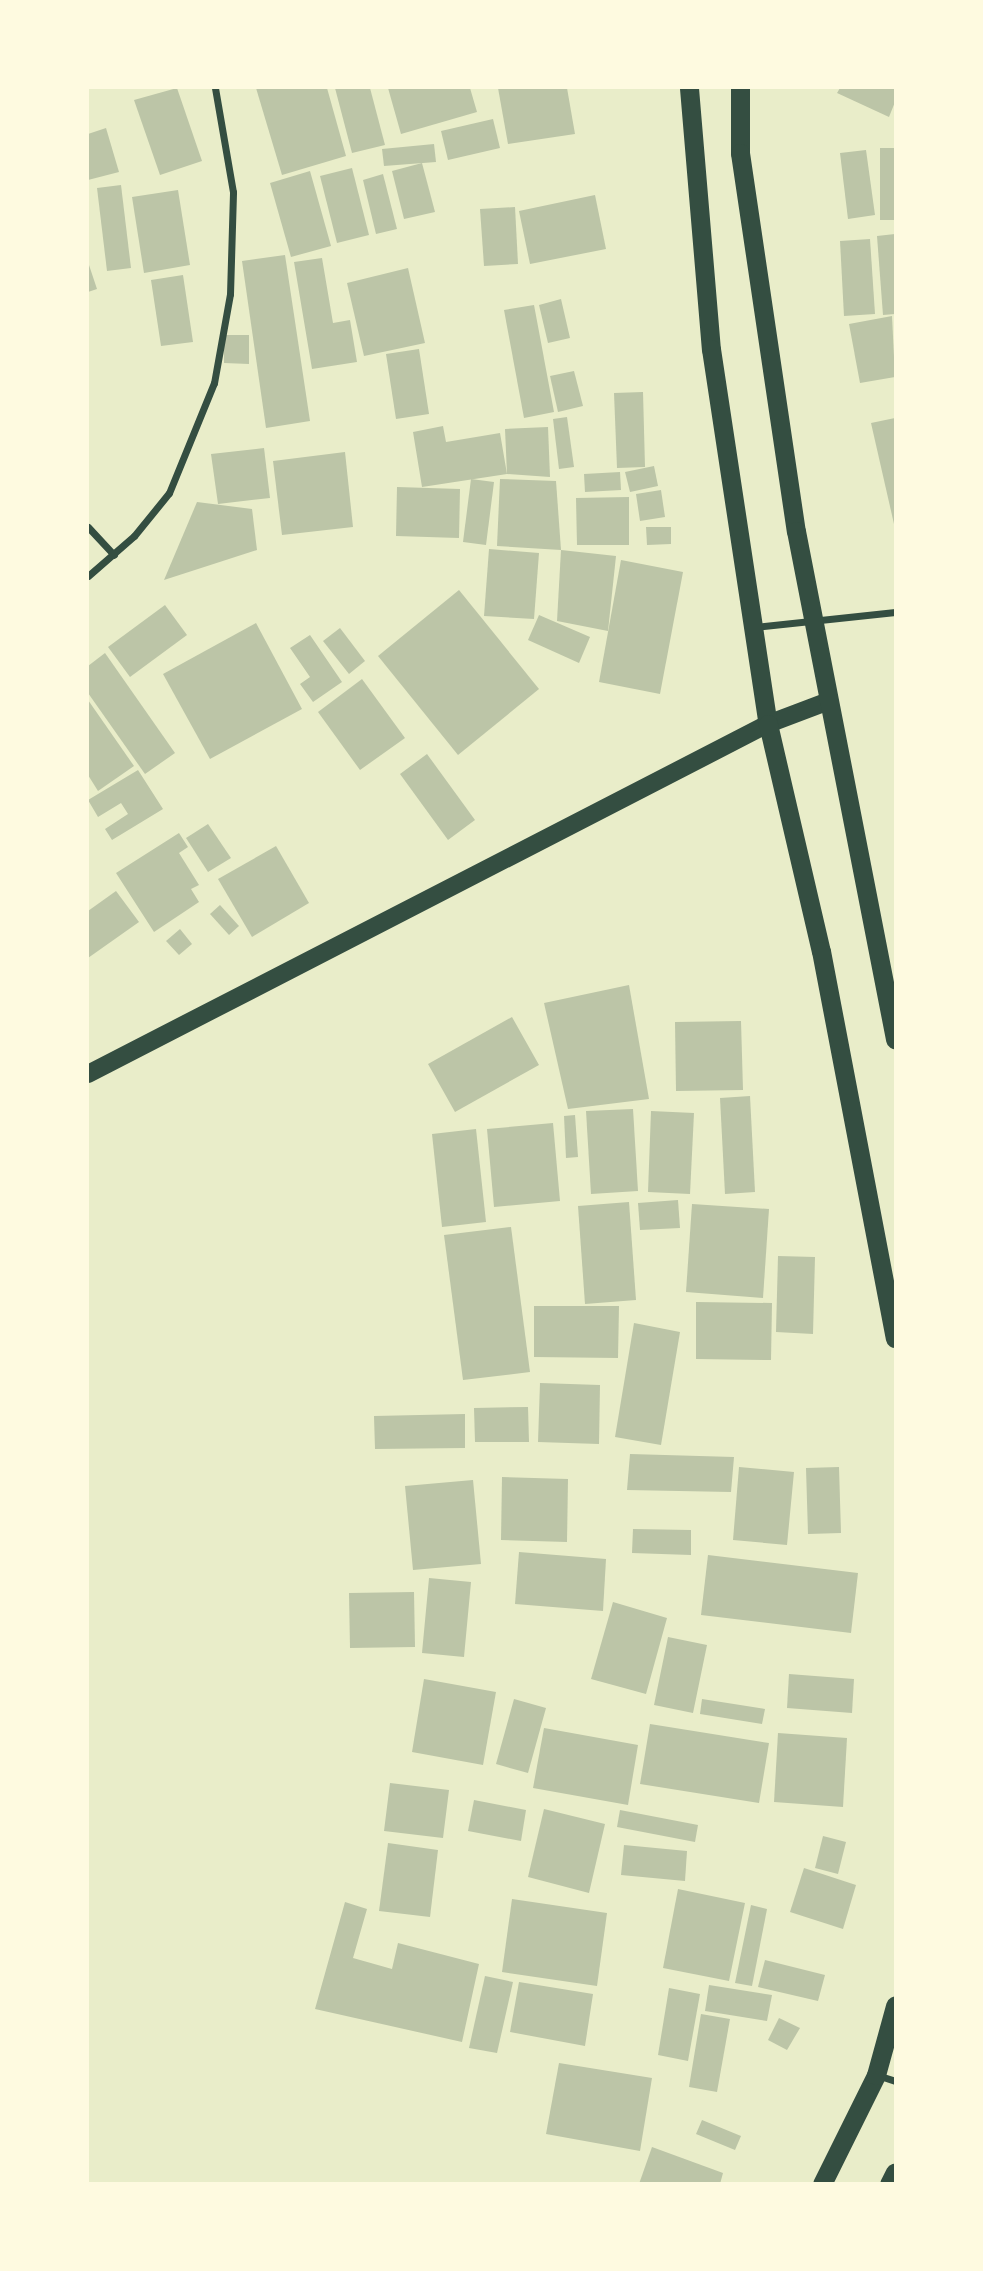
<!DOCTYPE html>
<html>
<head>
<meta charset="utf-8">
<style>
	body { margin:0 }
	#map { position:relative; width:983px; height:2271px; overflow:hidden; background:#e9edc9; font-family:"Golos Text",sans-serif }
	div>[style] { position:absolute }
	[style*='--x'] { left:calc(var(--x)*1px); top:calc(var(--y)*1px); width:calc(var(--w)*1px); rotate:calc(var(--a)*1deg) }
	.building>* { inset:0; background:#bcc5a7 }
	.minor>* { height:7px; margin:-3.5px; padding:0 3.5px; transform-origin:3.5px; border-radius:3.5px; background:#344e41 }
	.primary>* { height:18px; margin:-9px; padding:0 9px; transform-origin:9px; border-radius:9px; background:#344e41 }
	.trunk>* { height:19px; margin:-9.5px; padding:0 9.5px; transform-origin:9.5px; border-radius:9.5px; background:#344e41 }
	span { translate:-50% -50%; white-space:nowrap; text-align:center; line-height:1.15; -webkit-text-stroke:5px #fefae0; paint-order:stroke }
	.frame { position:absolute; inset:0; border:89px solid #fefae0; pointer-events:none }
</style>
</head>
<body>
<div id="map">
	<div class="building">
		<div style="clip-path:polygon(177px 88px,202px 161px,160px 175px,134px 100px)"></div>
		<div style="clip-path:polygon(256px 88px,327px 88px,346px 156px,282px 175px)"></div>
		<div style="clip-path:polygon(335px 88px,370px 88px,385px 145px,352px 153px)"></div>
		<div style="clip-path:polygon(388px 88px,470px 88px,477px 112px,401px 134px)"></div>
		<div style="clip-path:polygon(498px 88px,567px 88px,575px 134px,508px 144px)"></div>
		<div style="clip-path:polygon(840px 88px,895px 88px,895px 102px,889px 117px,837px 93px)"></div>
		<div style="clip-path:polygon(493px 119px,500px 148px,448px 160px,441px 131px)"></div>
		<div style="clip-path:polygon(106px 128px,119px 172px,88px 180px,88px 134px)"></div>
		<div style="clip-path:polygon(434px 144px,436px 162px,384px 166px,382px 149px)"></div>
		<div style="clip-path:polygon(880px 148px,895px 148px,895px 220px,880px 220px)"></div>
		<div style="clip-path:polygon(866px 150px,875px 215px,848px 219px,840px 153px)"></div>
		<div style="clip-path:polygon(422px 163px,435px 212px,404px 219px,392px 171px)"></div>
		<div style="clip-path:polygon(352px 168px,369px 235px,337px 243px,320px 176px)"></div>
		<div style="clip-path:polygon(310px 171px,331px 246px,291px 257px,270px 183px)"></div>
		<div style="clip-path:polygon(383px 174px,397px 229px,376px 234px,363px 180px)"></div>
		<div style="clip-path:polygon(121px 185px,131px 268px,107px 271px,97px 188px)"></div>
		<div style="clip-path:polygon(178px 190px,190px 265px,144px 273px,132px 197px)"></div>
		<div style="clip-path:polygon(595px 195px,606px 249px,530px 264px,519px 211px)"></div>
		<div style="clip-path:polygon(515px 207px,518px 264px,484px 266px,480px 209px)"></div>
		<div style="clip-path:polygon(895px 234px,895px 314px,883px 315px,877px 236px)"></div>
		<div style="clip-path:polygon(870px 239px,875px 314px,844px 316px,840px 241px)"></div>
		<div style="clip-path:polygon(285px 255px,310px 421px,266px 428px,242px 261px)"></div>
		<div style="clip-path:polygon(322px 258px,333px 323px,350px 320px,357px 362px,312px 369px,294px 262px)"></div>
		<div style="clip-path:polygon(88px 262px,97px 289px,88px 292px)"></div>
		<div style="clip-path:polygon(408px 268px,425px 343px,364px 356px,347px 283px)"></div>
		<div style="clip-path:polygon(183px 275px,193px 342px,161px 346px,151px 280px)"></div>
		<div style="clip-path:polygon(561px 299px,570px 338px,548px 343px,539px 305px)"></div>
		<div style="clip-path:polygon(534px 305px,554px 412px,524px 418px,504px 310px)"></div>
		<div style="clip-path:polygon(892px 316px,895px 377px,860px 383px,849px 324px)"></div>
		<div style="clip-path:polygon(224px 335px,249px 335px,249px 364px,224px 363px)"></div>
		<div style="clip-path:polygon(419px 349px,429px 414px,396px 419px,386px 354px)"></div>
		<div style="clip-path:polygon(574px 371px,583px 406px,558px 412px,550px 376px)"></div>
		<div style="clip-path:polygon(643px 392px,645px 467px,617px 468px,614px 393px)"></div>
		<div style="clip-path:polygon(567px 417px,574px 467px,559px 469px,553px 419px)"></div>
		<div style="clip-path:polygon(895px 418px,895px 524px,894px 524px,871px 423px)"></div>
		<div style="clip-path:polygon(443px 426px,446px 442px,500px 433px,507px 474px,422px 487px,413px 432px)"></div>
		<div style="clip-path:polygon(548px 427px,550px 477px,507px 474px,505px 429px)"></div>
		<div style="clip-path:polygon(264px 448px,270px 498px,218px 504px,211px 454px)"></div>
		<div style="clip-path:polygon(345px 452px,353px 527px,282px 535px,273px 461px)"></div>
		<div style="clip-path:polygon(654px 466px,658px 486px,630px 492px,625px 472px)"></div>
		<div style="clip-path:polygon(620px 472px,621px 490px,585px 492px,584px 474px)"></div>
		<div style="clip-path:polygon(471px 479px,494px 482px,486px 545px,463px 542px)"></div>
		<div style="clip-path:polygon(500px 479px,556px 481px,561px 550px,497px 546px)"></div>
		<div style="clip-path:polygon(397px 487px,460px 489px,459px 538px,396px 536px)"></div>
		<div style="clip-path:polygon(661px 490px,665px 517px,640px 521px,636px 494px)"></div>
		<div style="clip-path:polygon(629px 497px,629px 545px,577px 545px,576px 498px)"></div>
		<div style="clip-path:polygon(197px 502px,252px 509px,257px 550px,164px 580px)"></div>
		<div style="clip-path:polygon(646px 527px,671px 527px,671px 544px,647px 545px)"></div>
		<div style="clip-path:polygon(489px 549px,539px 553px,534px 619px,484px 616px)"></div>
		<div style="clip-path:polygon(561px 550px,616px 556px,608px 631px,557px 621px)"></div>
		<div style="clip-path:polygon(621px 560px,683px 572px,660px 694px,599px 682px)"></div>
		<div style="clip-path:polygon(459px 590px,539px 689px,458px 755px,378px 656px)"></div>
		<div style="clip-path:polygon(165px 605px,187px 635px,130px 677px,108px 647px)"></div>
		<div style="clip-path:polygon(539px 615px,590px 637px,579px 663px,528px 640px)"></div>
		<div style="clip-path:polygon(256px 623px,302px 709px,210px 759px,163px 674px)"></div>
		<div style="clip-path:polygon(340px 628px,365px 661px,349px 674px,323px 641px)"></div>
		<div style="clip-path:polygon(310px 635px,342px 682px,313px 702px,300px 684px,310px 677px,290px 648px)"></div>
		<div style="clip-path:polygon(105px 653px,175px 753px,145px 774px,88px 693px,88px 666px)"></div>
		<div style="clip-path:polygon(362px 679px,405px 738px,360px 770px,318px 712px)"></div>
		<div style="clip-path:polygon(88px 700px,134px 766px,98px 791px,88px 775px)"></div>
		<div style="clip-path:polygon(427px 754px,475px 820px,448px 840px,400px 774px)"></div>
		<div style="clip-path:polygon(138px 770px,163px 809px,112px 840px,105px 829px,128px 814px,121px 803px,98px 817px,88px 800px)"></div>
		<div style="clip-path:polygon(208px 824px,231px 858px,208px 872px,186px 838px)"></div>
		<div style="clip-path:polygon(179px 833px,188px 847px,179px 853px,199px 885px,191px 889px,199px 902px,154px 932px,116px 873px)"></div>
		<div style="clip-path:polygon(276px 846px,309px 903px,252px 937px,218px 879px)"></div>
		<div style="clip-path:polygon(116px 891px,139px 922px,88px 958px,88px 911px)"></div>
		<div style="clip-path:polygon(220px 905px,239px 926px,229px 935px,210px 914px)"></div>
		<div style="clip-path:polygon(180px 929px,192px 944px,179px 955px,166px 941px)"></div>
		<div style="clip-path:polygon(629px 985px,649px 1099px,568px 1109px,544px 1003px)"></div>
		<div style="clip-path:polygon(512px 1017px,539px 1065px,455px 1112px,428px 1064px)"></div>
		<div style="clip-path:polygon(741px 1021px,743px 1090px,676px 1091px,675px 1022px)"></div>
		<div style="clip-path:polygon(750px 1096px,755px 1192px,725px 1194px,720px 1098px)"></div>
		<div style="clip-path:polygon(633px 1109px,638px 1191px,591px 1194px,586px 1111px)"></div>
		<div style="clip-path:polygon(651px 1111px,694px 1113px,690px 1194px,648px 1192px)"></div>
		<div style="clip-path:polygon(575px 1115px,578px 1157px,566px 1158px,564px 1116px)"></div>
		<div style="clip-path:polygon(553px 1123px,560px 1201px,494px 1207px,487px 1129px)"></div>
		<div style="clip-path:polygon(476px 1129px,486px 1222px,442px 1227px,432px 1134px)"></div>
		<div style="clip-path:polygon(678px 1200px,680px 1228px,640px 1230px,638px 1203px)"></div>
		<div style="clip-path:polygon(629px 1202px,636px 1300px,585px 1304px,578px 1206px)"></div>
		<div style="clip-path:polygon(692px 1204px,769px 1209px,763px 1298px,686px 1292px)"></div>
		<div style="clip-path:polygon(511px 1227px,530px 1372px,463px 1380px,444px 1235px)"></div>
		<div style="clip-path:polygon(778px 1256px,815px 1257px,813px 1334px,776px 1332px)"></div>
		<div style="clip-path:polygon(696px 1302px,772px 1303px,771px 1360px,696px 1359px)"></div>
		<div style="clip-path:polygon(534px 1306px,619px 1306px,618px 1358px,534px 1357px)"></div>
		<div style="clip-path:polygon(634px 1323px,680px 1332px,661px 1445px,615px 1437px)"></div>
		<div style="clip-path:polygon(540px 1383px,600px 1385px,599px 1444px,538px 1442px)"></div>
		<div style="clip-path:polygon(528px 1407px,529px 1442px,475px 1442px,474px 1408px)"></div>
		<div style="clip-path:polygon(465px 1414px,465px 1448px,375px 1449px,374px 1416px)"></div>
		<div style="clip-path:polygon(630px 1454px,734px 1457px,731px 1492px,627px 1490px)"></div>
		<div style="clip-path:polygon(739px 1467px,794px 1472px,787px 1545px,733px 1540px)"></div>
		<div style="clip-path:polygon(839px 1467px,841px 1533px,808px 1534px,806px 1468px)"></div>
		<div style="clip-path:polygon(502px 1477px,568px 1479px,567px 1542px,501px 1540px)"></div>
		<div style="clip-path:polygon(473px 1480px,481px 1564px,413px 1570px,405px 1486px)"></div>
		<div style="clip-path:polygon(633px 1529px,691px 1530px,691px 1555px,632px 1553px)"></div>
		<div style="clip-path:polygon(519px 1552px,606px 1559px,603px 1611px,515px 1604px)"></div>
		<div style="clip-path:polygon(708px 1555px,858px 1573px,851px 1633px,701px 1615px)"></div>
		<div style="clip-path:polygon(429px 1578px,471px 1582px,464px 1657px,422px 1653px)"></div>
		<div style="clip-path:polygon(414px 1592px,415px 1647px,350px 1648px,349px 1593px)"></div>
		<div style="clip-path:polygon(613px 1602px,667px 1618px,646px 1694px,591px 1679px)"></div>
		<div style="clip-path:polygon(668px 1637px,707px 1645px,693px 1713px,654px 1705px)"></div>
		<div style="clip-path:polygon(789px 1674px,854px 1679px,852px 1713px,787px 1708px)"></div>
		<div style="clip-path:polygon(424px 1679px,496px 1692px,483px 1765px,412px 1752px)"></div>
		<div style="clip-path:polygon(514px 1699px,546px 1708px,528px 1773px,496px 1764px)"></div>
		<div style="clip-path:polygon(702px 1699px,765px 1709px,762px 1724px,700px 1714px)"></div>
		<div style="clip-path:polygon(650px 1724px,769px 1743px,759px 1803px,640px 1784px)"></div>
		<div style="clip-path:polygon(544px 1728px,638px 1745px,628px 1805px,533px 1788px)"></div>
		<div style="clip-path:polygon(778px 1733px,847px 1738px,843px 1807px,774px 1802px)"></div>
		<div style="clip-path:polygon(390px 1783px,449px 1790px,443px 1838px,384px 1831px)"></div>
		<div style="clip-path:polygon(474px 1800px,526px 1810px,521px 1841px,468px 1831px)"></div>
		<div style="clip-path:polygon(544px 1809px,605px 1824px,589px 1893px,528px 1877px)"></div>
		<div style="clip-path:polygon(620px 1810px,698px 1825px,695px 1842px,617px 1827px)"></div>
		<div style="clip-path:polygon(823px 1836px,846px 1842px,838px 1874px,815px 1868px)"></div>
		<div style="clip-path:polygon(388px 1843px,438px 1850px,430px 1917px,379px 1911px)"></div>
		<div style="clip-path:polygon(624px 1845px,687px 1851px,685px 1881px,621px 1875px)"></div>
		<div style="clip-path:polygon(804px 1868px,856px 1885px,843px 1929px,790px 1912px)"></div>
		<div style="clip-path:polygon(678px 1889px,745px 1903px,729px 1981px,663px 1968px)"></div>
		<div style="clip-path:polygon(512px 1899px,607px 1913px,597px 1986px,502px 1972px)"></div>
		<div style="clip-path:polygon(345px 1902px,367px 1909px,353px 1958px,392px 1969px,398px 1943px,479px 1964px,462px 2042px,315px 2009px)"></div>
		<div style="clip-path:polygon(751px 1905px,767px 1909px,752px 1986px,735px 1983px)"></div>
		<div style="clip-path:polygon(765px 1960px,825px 1975px,818px 2001px,758px 1987px)"></div>
		<div style="clip-path:polygon(485px 1976px,513px 1982px,497px 2053px,469px 2048px)"></div>
		<div style="clip-path:polygon(519px 1982px,593px 1994px,585px 2046px,510px 2032px)"></div>
		<div style="clip-path:polygon(709px 1985px,772px 1995px,767px 2021px,705px 2011px)"></div>
		<div style="clip-path:polygon(669px 1988px,700px 1994px,688px 2061px,658px 2055px)"></div>
		<div style="clip-path:polygon(701px 2014px,730px 2019px,717px 2092px,689px 2087px)"></div>
		<div style="clip-path:polygon(779px 2018px,800px 2028px,787px 2050px,768px 2040px)"></div>
		<div style="clip-path:polygon(559px 2063px,652px 2078px,640px 2151px,546px 2134px)"></div>
		<div style="clip-path:polygon(702px 2120px,741px 2136px,735px 2150px,696px 2134px)"></div>
		<div style="clip-path:polygon(652px 2147px,723px 2173px,720px 2184px,639px 2184px)"></div>
	</div>
	<div class="minor">
		<div style="--x:88;--y:527;--w:38;--a:47"></div>
		<div style="--x:88;--y:576;--w:61;--a:-41"></div>
		<div style="--x:134;--y:536;--w:55;--a:-50.9"></div>
		<div style="--x:169;--y:493;--w:119;--a:-67.8"></div>
		<div style="--x:214;--y:383;--w:90;--a:-79.8"></div>
		<div style="--x:230;--y:294;--w:102;--a:-88.3"></div>
		<div style="--x:233;--y:192;--w:106;--a:-99.8"></div>
		<div style="--x:754;--y:627;--w:142;--a:-6.1"></div>
		<div style="--x:877;--y:2075;--w:19;--a:18"></div>
	</div>
	<div class="primary">
		<div style="--x:88;--y:1074;--w:765;--a:-27.24"></div>
		<div style="--x:768;--y:724;--w:65;--a:-20.7"></div>
	</div>
	<div class="trunk">
		<div style="--x:689;--y:88;--w:262;--a:85.2"></div>
		<div style="--x:711;--y:349;--w:379;--a:81.4"></div>
		<div style="--x:768;--y:724;--w:233;--a:76.9"></div>
		<div style="--x:821;--y:951;--w:394;--a:79.2"></div>
		<div style="--x:740;--y:88;--w:65;--a:90"></div>
		<div style="--x:740;--y:153;--w:382;--a:81.6"></div>
		<div style="--x:796;--y:531;--w:518;--a:78.97"></div>
		<div style="--x:822;--y:2184;--w:122;--a:-63.6"></div>
		<div style="--x:876;--y:2075;--w:72;--a:-74.6"></div>
		<div style="--x:889;--y:2184;--w:13;--a:-63"></div>
	</div>
	<div class="frame"></div>
</div>
</body>
</html>
